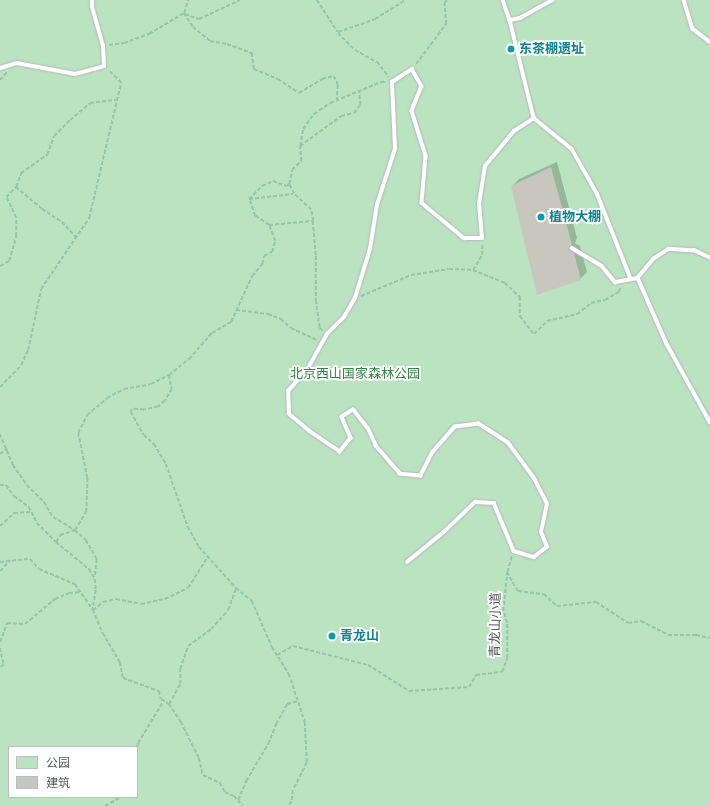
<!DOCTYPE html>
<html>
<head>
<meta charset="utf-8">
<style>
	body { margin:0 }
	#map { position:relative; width:710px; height:806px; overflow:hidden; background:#eceadf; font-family:"Archivo Narrow","Noto Sans SC",sans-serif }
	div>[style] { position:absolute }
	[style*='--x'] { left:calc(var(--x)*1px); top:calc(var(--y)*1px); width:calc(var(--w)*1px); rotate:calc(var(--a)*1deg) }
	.green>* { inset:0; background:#bae4c0 }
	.shadow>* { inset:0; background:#0003 }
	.building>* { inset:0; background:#c8c7be }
	.path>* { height:1.5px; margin-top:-0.75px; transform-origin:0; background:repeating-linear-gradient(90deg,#93c5a8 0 4px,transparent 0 6px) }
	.roads { filter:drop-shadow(0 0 1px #b7b8be) drop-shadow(0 0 1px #b7b8be) }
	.service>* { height:3.5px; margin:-1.75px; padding:0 1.75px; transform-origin:1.75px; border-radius:1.75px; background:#fff }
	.dots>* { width:11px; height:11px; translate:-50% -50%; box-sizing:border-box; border:2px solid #fff; border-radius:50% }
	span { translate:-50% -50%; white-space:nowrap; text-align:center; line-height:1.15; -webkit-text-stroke:3.5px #fff; paint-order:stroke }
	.culture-label { font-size:13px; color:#0d838f; font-weight:700 }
	.left { translate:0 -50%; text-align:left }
	.park-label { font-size:13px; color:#338442 }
	.street-label { font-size:13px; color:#585a60 }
	.legend { position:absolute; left:8px; top:746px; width:130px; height:52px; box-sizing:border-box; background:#fff; border:1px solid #bcbdbf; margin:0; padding:5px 7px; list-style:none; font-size:12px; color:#585a60 }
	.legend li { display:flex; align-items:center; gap:8px; height:20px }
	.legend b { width:20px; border:1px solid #bcbdbf }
</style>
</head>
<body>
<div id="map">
	<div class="green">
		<div style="clip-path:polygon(evenodd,0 0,710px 0,710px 806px,0 806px,0 0,9px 747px,137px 747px,137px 797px,9px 797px,9px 747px)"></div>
	</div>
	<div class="shadow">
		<div style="clip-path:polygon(557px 162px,577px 238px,575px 243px,580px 246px,587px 272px,580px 279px,512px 186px,519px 179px)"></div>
	</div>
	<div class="building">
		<div style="clip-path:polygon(551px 167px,572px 245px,569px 249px,574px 253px,581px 280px,537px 295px,511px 186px)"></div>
	</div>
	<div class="path">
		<div style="--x:317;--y:0;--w:38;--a:57"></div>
		<div style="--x:338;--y:32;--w:39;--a:-19"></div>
		<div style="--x:375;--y:19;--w:36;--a:-32"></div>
		<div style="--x:184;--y:13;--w:17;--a:57"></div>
		<div style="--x:193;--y:27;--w:22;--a:39"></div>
		<div style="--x:210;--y:41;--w:17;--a:10"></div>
		<div style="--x:227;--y:44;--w:27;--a:20"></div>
		<div style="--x:252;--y:53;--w:16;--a:83"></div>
		<div style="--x:254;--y:69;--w:26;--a:23"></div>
		<div style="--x:278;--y:79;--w:25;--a:34"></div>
		<div style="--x:299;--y:93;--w:27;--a:-31"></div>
		<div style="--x:322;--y:79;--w:12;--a:-14"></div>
		<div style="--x:334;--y:76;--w:10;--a:66"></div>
		<div style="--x:338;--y:85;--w:15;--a:94"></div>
		<div style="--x:185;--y:14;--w:15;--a:20"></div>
		<div style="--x:199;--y:19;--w:45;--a:-24.9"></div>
		<div style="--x:338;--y:33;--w:24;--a:45"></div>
		<div style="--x:355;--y:50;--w:25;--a:29"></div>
		<div style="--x:377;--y:62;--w:19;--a:51"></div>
		<div style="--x:109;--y:45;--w:15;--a:-8"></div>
		<div style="--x:124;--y:43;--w:27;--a:-20"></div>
		<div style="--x:149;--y:34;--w:41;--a:-31"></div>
		<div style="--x:184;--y:13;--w:14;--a:-73"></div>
		<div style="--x:416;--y:64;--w:50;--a:-53.1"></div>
		<div style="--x:446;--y:24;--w:21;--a:-95"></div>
		<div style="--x:444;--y:3;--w:4;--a:-45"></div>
		<div style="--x:0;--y:80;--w:11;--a:-49"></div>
		<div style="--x:300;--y:146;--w:51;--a:-36.2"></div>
		<div style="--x:341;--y:116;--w:13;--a:-13"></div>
		<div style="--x:354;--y:113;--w:10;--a:-53"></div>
		<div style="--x:360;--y:105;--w:14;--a:-94"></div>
		<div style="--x:16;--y:187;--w:15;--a:-70"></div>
		<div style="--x:21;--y:173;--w:32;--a:-35"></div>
		<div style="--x:47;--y:155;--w:20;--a:-70"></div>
		<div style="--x:54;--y:136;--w:23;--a:-45"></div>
		<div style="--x:70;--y:120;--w:26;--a:-40"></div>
		<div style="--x:90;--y:103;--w:26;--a:-7"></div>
		<div style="--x:249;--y:199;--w:44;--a:-6.5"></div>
		<div style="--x:313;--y:221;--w:11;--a:-100"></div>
		<div style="--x:311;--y:210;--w:23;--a:-137"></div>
		<div style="--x:294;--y:194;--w:11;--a:-117"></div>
		<div style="--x:289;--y:184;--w:14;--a:-78"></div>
		<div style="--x:292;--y:170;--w:13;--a:-45"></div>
		<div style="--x:301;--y:161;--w:15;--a:-94"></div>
		<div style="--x:300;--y:146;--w:17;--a:-80"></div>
		<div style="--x:303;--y:129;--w:19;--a:-54"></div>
		<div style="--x:314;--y:114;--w:19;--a:-35"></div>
		<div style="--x:330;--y:103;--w:55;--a:-22.4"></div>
		<div style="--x:381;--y:82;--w:6;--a:0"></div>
		<div style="--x:269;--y:225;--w:17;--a:-147"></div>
		<div style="--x:255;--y:216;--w:18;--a:-109"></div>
		<div style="--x:249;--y:199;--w:18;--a:-45"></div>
		<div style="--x:262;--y:186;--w:12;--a:-24"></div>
		<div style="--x:273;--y:181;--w:15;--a:20"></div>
		<div style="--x:287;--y:186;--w:3;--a:-45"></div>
		<div style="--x:0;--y:266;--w:10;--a:-29"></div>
		<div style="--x:9;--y:261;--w:26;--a:-74"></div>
		<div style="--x:16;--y:236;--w:18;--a:-90"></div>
		<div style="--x:16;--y:218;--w:23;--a:-115"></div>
		<div style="--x:6;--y:197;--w:14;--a:-45"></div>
		<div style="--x:16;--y:187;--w:34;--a:40"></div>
		<div style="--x:42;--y:209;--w:24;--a:33"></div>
		<div style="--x:62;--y:222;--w:22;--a:47"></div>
		<div style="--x:473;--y:270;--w:17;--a:-59"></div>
		<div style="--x:482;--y:255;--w:11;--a:-90"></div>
		<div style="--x:361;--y:296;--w:54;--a:-22.8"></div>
		<div style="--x:411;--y:275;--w:38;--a:-9"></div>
		<div style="--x:449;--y:269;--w:24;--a:2"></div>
		<div style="--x:473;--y:270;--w:35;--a:22"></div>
		<div style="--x:505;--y:283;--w:21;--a:43"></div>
		<div style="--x:520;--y:297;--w:19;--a:90"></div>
		<div style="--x:520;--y:316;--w:23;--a:52"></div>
		<div style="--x:534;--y:334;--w:18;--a:-45"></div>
		<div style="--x:547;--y:321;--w:31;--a:-13"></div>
		<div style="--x:577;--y:314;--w:18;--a:-38"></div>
		<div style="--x:591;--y:303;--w:14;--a:-12"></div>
		<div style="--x:605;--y:300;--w:16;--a:-30"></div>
		<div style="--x:619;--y:292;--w:6;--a:-81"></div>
		<div style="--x:236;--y:310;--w:32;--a:7"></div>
		<div style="--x:268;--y:314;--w:14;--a:21"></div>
		<div style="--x:281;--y:319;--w:13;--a:42"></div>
		<div style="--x:291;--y:328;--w:29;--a:25"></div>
		<div style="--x:169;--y:375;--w:14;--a:78"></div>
		<div style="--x:172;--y:389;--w:14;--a:120"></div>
		<div style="--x:165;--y:401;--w:9;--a:139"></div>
		<div style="--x:158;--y:407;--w:14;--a:168"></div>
		<div style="--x:144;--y:410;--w:12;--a:-175"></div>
		<div style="--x:132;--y:409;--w:3;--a:108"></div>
		<div style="--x:131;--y:412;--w:26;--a:61"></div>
		<div style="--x:144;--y:435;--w:13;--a:42"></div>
		<div style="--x:154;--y:444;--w:23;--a:59"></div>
		<div style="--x:166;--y:464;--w:67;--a:70.8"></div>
		<div style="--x:188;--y:527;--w:23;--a:61"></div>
		<div style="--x:199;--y:547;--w:55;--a:47.9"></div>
		<div style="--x:236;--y:588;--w:21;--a:39"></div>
		<div style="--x:252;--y:601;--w:50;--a:66.5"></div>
		<div style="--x:272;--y:647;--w:32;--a:58"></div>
		<div style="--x:289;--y:674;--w:51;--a:71.6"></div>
		<div style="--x:305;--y:722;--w:41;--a:87.2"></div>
		<div style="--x:307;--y:763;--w:30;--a:117"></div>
		<div style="--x:293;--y:790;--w:12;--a:95"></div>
		<div style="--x:292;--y:802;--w:6;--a:135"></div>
		<div style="--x:0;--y:387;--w:30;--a:-46"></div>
		<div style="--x:21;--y:365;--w:17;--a:-65"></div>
		<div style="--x:28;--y:350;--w:62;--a:-78"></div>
		<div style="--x:41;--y:289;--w:86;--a:-55.9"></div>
		<div style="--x:89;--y:218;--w:139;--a:-76.7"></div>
		<div style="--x:121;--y:83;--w:18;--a:-135"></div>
		<div style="--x:0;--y:434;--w:34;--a:67"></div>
		<div style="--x:13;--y:465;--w:24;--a:55"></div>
		<div style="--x:27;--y:485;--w:24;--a:45"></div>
		<div style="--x:44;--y:502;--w:17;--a:59"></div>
		<div style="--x:53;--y:517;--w:26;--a:31"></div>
		<div style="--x:75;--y:530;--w:15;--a:42"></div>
		<div style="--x:86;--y:540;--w:22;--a:60"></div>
		<div style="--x:97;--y:559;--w:18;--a:96"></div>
		<div style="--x:0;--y:454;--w:9;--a:-36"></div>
		<div style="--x:0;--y:485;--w:6;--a:0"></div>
		<div style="--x:6;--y:485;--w:14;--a:54"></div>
		<div style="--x:14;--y:496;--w:19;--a:36"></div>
		<div style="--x:29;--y:507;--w:18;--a:63"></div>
		<div style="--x:37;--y:523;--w:27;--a:45"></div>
		<div style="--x:56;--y:542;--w:43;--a:39.3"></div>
		<div style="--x:89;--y:569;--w:12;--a:59"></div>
		<div style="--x:95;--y:579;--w:11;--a:85"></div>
		<div style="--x:96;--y:590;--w:20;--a:99"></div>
		<div style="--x:93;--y:610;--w:25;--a:67"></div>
		<div style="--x:103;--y:633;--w:34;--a:60"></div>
		<div style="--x:120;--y:662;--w:16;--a:79"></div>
		<div style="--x:123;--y:678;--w:38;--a:20"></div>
		<div style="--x:159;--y:691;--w:8;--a:76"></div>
		<div style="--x:161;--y:699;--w:9;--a:32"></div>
		<div style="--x:169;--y:704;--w:22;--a:56"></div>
		<div style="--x:181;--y:722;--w:40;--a:63.4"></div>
		<div style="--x:199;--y:758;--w:17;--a:77"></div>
		<div style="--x:203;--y:775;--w:19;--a:25"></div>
		<div style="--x:220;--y:783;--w:10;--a:61"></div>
		<div style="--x:225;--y:792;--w:10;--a:24"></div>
		<div style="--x:234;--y:796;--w:13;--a:48"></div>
		<div style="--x:0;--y:526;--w:19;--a:-43"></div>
		<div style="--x:14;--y:513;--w:17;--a:-3"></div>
		<div style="--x:56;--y:542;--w:8;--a:-60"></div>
		<div style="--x:60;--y:535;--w:16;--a:-18"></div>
		<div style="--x:75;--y:530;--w:21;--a:-59"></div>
		<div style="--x:86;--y:512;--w:34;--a:-88"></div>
		<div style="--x:87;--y:478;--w:46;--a:-101.3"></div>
		<div style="--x:78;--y:433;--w:20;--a:-63"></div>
		<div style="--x:87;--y:415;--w:26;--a:-40"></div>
		<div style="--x:107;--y:398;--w:19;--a:-28"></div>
		<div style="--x:124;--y:389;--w:27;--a:-10"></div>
		<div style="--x:151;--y:384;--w:20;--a:-27"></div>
		<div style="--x:169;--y:375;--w:26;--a:-39"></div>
		<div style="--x:189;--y:359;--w:35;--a:-49"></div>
		<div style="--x:212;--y:333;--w:22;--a:-30"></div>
		<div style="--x:231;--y:322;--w:51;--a:-65.5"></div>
		<div style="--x:252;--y:276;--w:16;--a:-50"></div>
		<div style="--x:262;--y:264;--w:8;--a:-76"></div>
		<div style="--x:264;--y:256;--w:9;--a:-27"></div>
		<div style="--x:272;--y:252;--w:11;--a:-75"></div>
		<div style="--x:275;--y:241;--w:17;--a:-111"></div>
		<div style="--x:269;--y:225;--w:44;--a:-5.2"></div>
		<div style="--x:313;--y:221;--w:35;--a:85"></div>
		<div style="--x:316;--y:256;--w:44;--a:90"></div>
		<div style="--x:316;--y:300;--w:28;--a:82"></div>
		<div style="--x:320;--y:328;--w:4;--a:45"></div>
		<div style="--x:0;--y:562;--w:30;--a:-6"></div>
		<div style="--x:30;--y:559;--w:13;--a:48"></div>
		<div style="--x:39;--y:569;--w:39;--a:23"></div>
		<div style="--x:75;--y:584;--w:32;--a:55"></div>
		<div style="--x:93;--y:610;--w:13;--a:-39"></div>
		<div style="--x:103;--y:602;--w:13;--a:-13"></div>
		<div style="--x:116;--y:599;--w:25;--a:11"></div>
		<div style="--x:141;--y:604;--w:25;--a:-12"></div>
		<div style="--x:165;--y:599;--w:25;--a:-26"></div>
		<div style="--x:188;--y:588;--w:38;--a:-58"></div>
		<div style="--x:0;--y:571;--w:15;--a:-48"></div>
		<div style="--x:507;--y:572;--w:22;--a:60"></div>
		<div style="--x:518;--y:591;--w:26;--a:7"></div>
		<div style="--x:544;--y:594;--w:18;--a:43"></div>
		<div style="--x:557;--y:606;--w:39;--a:-6"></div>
		<div style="--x:596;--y:602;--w:38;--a:33"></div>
		<div style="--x:628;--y:623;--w:13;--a:-9"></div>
		<div style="--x:641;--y:621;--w:30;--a:27"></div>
		<div style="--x:668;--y:635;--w:28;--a:0"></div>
		<div style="--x:696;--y:635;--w:14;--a:12"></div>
		<div style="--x:0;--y:642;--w:20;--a:-70"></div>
		<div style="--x:7;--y:623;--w:18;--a:3"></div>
		<div style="--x:25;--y:624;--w:39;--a:-40"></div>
		<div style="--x:55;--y:599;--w:15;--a:-23"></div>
		<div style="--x:69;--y:593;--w:12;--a:-5"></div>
		<div style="--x:0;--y:648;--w:17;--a:77"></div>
		<div style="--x:4;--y:665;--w:5;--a:143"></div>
		<div style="--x:277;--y:655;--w:18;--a:-29"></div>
		<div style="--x:293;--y:646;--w:77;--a:14.2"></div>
		<div style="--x:368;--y:665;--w:49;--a:32.4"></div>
		<div style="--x:409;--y:691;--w:60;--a:-3.8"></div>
		<div style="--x:469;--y:687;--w:14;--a:-60"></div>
		<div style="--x:476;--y:675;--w:26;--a:-7"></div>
		<div style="--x:502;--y:672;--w:15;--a:-70"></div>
		<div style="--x:507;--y:658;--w:35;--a:-90"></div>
		<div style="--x:507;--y:623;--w:13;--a:-108"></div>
		<div style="--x:503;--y:611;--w:39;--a:-84"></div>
		<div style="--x:507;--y:572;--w:17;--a:-73"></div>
		<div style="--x:169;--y:704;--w:23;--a:-61"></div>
		<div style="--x:180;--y:684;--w:15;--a:-90"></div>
		<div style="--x:180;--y:669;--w:24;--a:-71"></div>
		<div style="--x:188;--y:646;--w:29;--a:-36"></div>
		<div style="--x:211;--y:629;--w:25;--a:-48"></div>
		<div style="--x:228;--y:610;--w:23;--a:-70"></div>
		<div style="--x:137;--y:747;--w:4;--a:-76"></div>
		<div style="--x:138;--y:743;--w:50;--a:-58.8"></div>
		<div style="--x:238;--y:800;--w:21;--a:-67"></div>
		<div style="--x:246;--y:781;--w:43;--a:-59.3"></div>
		<div style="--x:268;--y:744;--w:22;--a:-68"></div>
		<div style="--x:276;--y:724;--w:23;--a:-61"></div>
		<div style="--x:287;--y:704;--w:11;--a:-15"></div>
		<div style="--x:105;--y:806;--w:18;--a:-29"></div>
	</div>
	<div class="roads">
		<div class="service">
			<div style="--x:503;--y:0;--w:21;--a:71"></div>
			<div style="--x:510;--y:20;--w:10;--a:-11"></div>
			<div style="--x:520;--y:18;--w:37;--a:-29"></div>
			<div style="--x:684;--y:0;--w:30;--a:73"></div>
			<div style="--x:693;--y:29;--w:21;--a:37"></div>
			<div style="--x:510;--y:20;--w:101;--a:76.2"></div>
			<div style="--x:534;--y:118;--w:49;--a:39.2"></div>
			<div style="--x:572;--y:149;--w:51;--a:60.4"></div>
			<div style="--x:597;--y:193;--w:92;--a:68.4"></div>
			<div style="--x:0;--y:68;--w:18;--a:-16"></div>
			<div style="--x:17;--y:63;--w:59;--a:10.7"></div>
			<div style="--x:75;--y:74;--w:30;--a:-15"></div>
			<div style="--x:104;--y:66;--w:20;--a:-93"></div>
			<div style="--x:103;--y:46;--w:41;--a:-105.8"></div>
			<div style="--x:92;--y:7;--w:7;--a:-90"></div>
			<div style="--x:572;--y:248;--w:35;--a:31"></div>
			<div style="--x:602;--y:266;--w:21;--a:51"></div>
			<div style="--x:615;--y:282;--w:23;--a:-10"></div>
			<div style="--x:710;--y:258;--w:17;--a:-155"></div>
			<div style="--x:695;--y:251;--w:26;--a:-176"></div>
			<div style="--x:669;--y:249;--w:18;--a:146"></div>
			<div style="--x:654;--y:259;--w:25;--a:130"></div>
			<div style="--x:638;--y:278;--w:72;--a:66.3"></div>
			<div style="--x:667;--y:344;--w:89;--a:61.1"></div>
			<div style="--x:407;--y:562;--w:49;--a:-39.2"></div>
			<div style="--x:445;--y:531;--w:42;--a:-44"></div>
			<div style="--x:475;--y:502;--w:19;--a:3"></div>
			<div style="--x:494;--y:503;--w:52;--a:67.4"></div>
			<div style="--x:514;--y:551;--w:21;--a:17"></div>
			<div style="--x:534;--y:557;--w:16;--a:-38"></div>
			<div style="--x:547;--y:547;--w:16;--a:-112"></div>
			<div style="--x:541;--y:532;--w:29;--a:-78"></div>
			<div style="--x:547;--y:504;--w:30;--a:-117"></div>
			<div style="--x:533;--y:477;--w:42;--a:-126.3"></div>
			<div style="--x:508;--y:443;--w:35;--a:-147"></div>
			<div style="--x:479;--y:424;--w:24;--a:173"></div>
			<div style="--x:455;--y:427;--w:33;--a:131"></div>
			<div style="--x:433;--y:452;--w:27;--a:117"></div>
			<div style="--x:421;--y:476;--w:21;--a:-175"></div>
			<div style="--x:400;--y:474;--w:37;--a:-131"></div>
			<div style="--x:376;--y:446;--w:19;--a:-115"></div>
			<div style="--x:368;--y:429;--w:24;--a:-128"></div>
			<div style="--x:353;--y:410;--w:13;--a:148"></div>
			<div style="--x:342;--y:417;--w:23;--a:67"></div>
			<div style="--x:351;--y:438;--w:18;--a:128"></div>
			<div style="--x:340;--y:452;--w:37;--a:-146"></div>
			<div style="--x:309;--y:431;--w:26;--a:-140"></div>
			<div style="--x:289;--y:414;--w:23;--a:-92"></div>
			<div style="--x:288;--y:391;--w:28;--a:-48"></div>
			<div style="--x:307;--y:370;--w:41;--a:-60.9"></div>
			<div style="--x:327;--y:334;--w:24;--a:-45"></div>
			<div style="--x:344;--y:317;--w:22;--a:-60"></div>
			<div style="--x:355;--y:298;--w:51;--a:-73"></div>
			<div style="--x:370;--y:249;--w:45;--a:-81"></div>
			<div style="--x:377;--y:205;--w:59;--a:-72.2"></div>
			<div style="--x:395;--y:149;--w:67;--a:-92.6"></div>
			<div style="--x:392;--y:82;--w:24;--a:-33"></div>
			<div style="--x:412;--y:69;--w:20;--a:60"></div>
			<div style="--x:422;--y:86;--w:27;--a:112"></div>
			<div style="--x:412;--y:111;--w:47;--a:72.7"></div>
			<div style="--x:426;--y:156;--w:47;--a:94.9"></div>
			<div style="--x:422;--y:203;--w:55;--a:39.8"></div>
			<div style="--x:464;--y:238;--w:18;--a:0"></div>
			<div style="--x:482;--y:238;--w:34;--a:-95"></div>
			<div style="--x:479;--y:204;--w:38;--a:-81"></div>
			<div style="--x:485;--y:166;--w:45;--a:-50.4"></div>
			<div style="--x:514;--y:131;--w:24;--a:-33"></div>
		</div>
	</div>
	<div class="dots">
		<div style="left:511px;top:49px;background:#0f9aa8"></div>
		<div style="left:541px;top:217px;background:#0f9aa8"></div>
		<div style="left:332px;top:636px;background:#0f9aa8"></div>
	</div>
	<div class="culture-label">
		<span class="left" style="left:519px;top:49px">东茶棚遗址</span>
		<span class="left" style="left:549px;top:217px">植物大棚</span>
		<span class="left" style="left:340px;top:636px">青龙山</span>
	</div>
	<div class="park-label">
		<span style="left:355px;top:374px">北京西山国家森林公园</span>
	</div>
	<div class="street-label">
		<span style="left:496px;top:625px;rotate:-89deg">青龙山小道</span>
	</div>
	<ul class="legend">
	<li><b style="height:11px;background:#bae4c0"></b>公园</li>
	<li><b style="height:11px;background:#c8c7be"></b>建筑</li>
	</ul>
</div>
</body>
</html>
